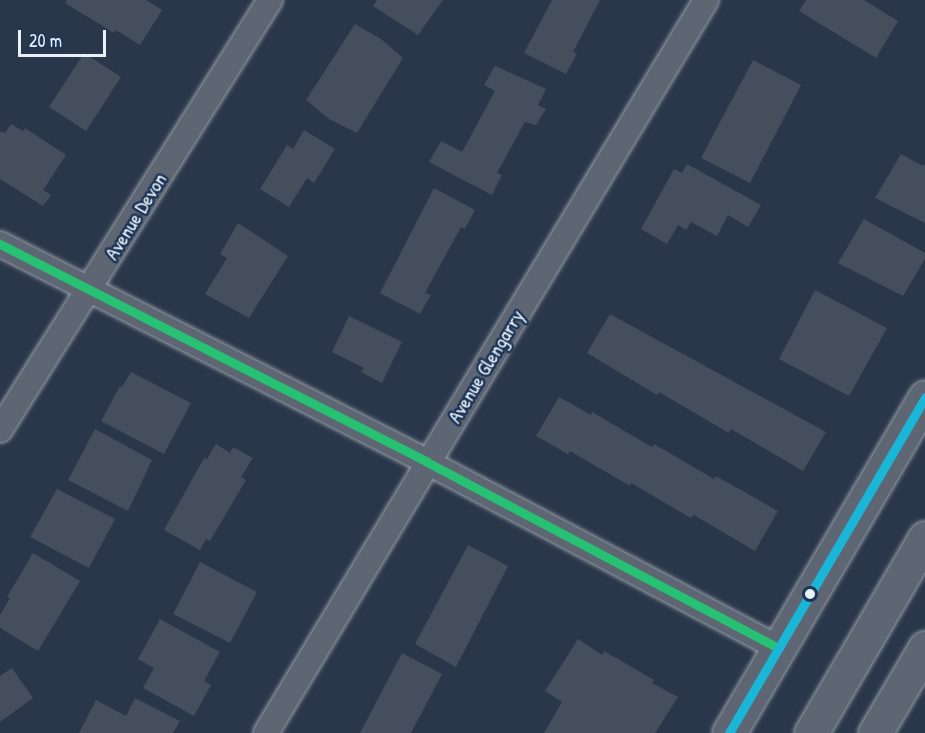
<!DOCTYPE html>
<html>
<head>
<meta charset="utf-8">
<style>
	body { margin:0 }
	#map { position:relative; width:925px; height:733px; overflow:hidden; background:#2a374a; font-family:"Patrick Hand",sans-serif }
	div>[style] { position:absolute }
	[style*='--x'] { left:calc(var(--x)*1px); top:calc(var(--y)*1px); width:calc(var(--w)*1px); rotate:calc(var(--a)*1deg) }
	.building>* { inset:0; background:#444e5c }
	.roads { filter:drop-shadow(0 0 2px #959da7) drop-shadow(0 0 2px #959da7) }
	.minor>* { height:24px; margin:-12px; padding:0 12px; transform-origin:12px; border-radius:12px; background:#5d6672 }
	.secondary>* { height:33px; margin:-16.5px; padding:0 16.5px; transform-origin:16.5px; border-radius:16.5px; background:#5d6672 }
	.motorway>* { height:33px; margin:-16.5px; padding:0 16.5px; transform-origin:16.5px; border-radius:16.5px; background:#5d6672 }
	.bus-1>* { height:9px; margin:-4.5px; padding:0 4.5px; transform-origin:4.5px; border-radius:4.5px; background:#26c172 }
	.bus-2>* { height:9px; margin:-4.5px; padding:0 4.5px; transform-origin:4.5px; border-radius:4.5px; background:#1ab6d8 }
	.dots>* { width:16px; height:16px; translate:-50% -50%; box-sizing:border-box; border:3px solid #1d3557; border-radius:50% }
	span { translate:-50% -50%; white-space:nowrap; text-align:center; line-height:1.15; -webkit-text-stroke:5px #1d3557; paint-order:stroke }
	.street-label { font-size:20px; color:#e8f1f8 }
	.scale { position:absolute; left:18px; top:30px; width:88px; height:27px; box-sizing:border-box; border:3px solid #e8f1f8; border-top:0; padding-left:8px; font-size:18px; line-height:21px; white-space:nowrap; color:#e8f1f8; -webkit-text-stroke:4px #1d3557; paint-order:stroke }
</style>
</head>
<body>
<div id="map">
	<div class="building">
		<div style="clip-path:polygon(67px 0,146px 0,162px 10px,140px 45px,116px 30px,114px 33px,65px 3px)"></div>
		<div style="clip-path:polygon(377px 0,443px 0,418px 35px,373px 6px)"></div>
		<div style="clip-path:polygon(552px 0,600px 0,573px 52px,577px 54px,566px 74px,524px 53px)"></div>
		<div style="clip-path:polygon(806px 0,864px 0,898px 21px,876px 58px,799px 11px)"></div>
		<div style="clip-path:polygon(355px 24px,381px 39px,403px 58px,357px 133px,329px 119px,306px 100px)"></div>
		<div style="clip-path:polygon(84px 53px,121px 77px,86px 131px,49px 107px)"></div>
		<div style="clip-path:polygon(753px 60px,801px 85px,750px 183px,701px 158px)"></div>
		<div style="clip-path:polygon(495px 66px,546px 89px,538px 105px,546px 109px,536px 125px,525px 122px,497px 173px,502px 175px,492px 195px,429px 162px,441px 141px,462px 152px,495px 91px,484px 85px)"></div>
		<div style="clip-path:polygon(11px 124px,23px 131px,25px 128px,66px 155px,43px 190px,51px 195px,43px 206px,0 179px,0 133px,1px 131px,5px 133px)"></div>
		<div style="clip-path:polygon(304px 130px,335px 149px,314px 183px,307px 178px,289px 207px,260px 189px,287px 145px,293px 149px)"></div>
		<div style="clip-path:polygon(901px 154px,923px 166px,925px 164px,925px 223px,875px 198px)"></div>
		<div style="clip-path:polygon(687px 164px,761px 205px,748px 227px,728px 215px,717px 236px,691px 222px,686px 230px,678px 225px,667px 244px,641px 229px,674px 169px,682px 173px)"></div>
		<div style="clip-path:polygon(434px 188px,475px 210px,465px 229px,461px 227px,425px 293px,431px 295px,420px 314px,380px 293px)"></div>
		<div style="clip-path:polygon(864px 219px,925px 253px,925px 259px,903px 296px,838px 263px)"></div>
		<div style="clip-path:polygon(238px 223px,288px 256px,249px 318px,205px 294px,227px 258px,220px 254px)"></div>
		<div style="clip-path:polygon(815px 290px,887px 328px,849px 396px,779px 359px)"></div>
		<div style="clip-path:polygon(610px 314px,826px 432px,803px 471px,731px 429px,729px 433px,659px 392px,657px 395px,587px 353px)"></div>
		<div style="clip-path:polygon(349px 316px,402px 342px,382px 383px,361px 372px,364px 368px,332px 352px)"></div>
		<div style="clip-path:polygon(131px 372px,191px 403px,164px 454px,101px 421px,120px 386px,122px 387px)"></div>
		<div style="clip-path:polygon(559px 397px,591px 415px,592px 412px,652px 447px,654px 444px,714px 479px,716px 476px,778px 511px,755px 551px,694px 515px,691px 518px,631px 483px,630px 486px,570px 451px,568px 454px,536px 436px)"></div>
		<div style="clip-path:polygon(95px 429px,152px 460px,128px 511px,68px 480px)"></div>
		<div style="clip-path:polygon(216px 444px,230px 453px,233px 447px,253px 458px,241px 477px,246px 480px,210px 541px,206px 539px,200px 550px,164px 530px,204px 458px,207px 459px)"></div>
		<div style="clip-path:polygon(57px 489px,115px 519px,89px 568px,30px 537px)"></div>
		<div style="clip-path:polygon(468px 545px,508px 566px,456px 667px,415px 644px)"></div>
		<div style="clip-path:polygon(33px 553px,80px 581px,38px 651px,0 628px,0 615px,10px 598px,7px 597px)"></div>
		<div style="clip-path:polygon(200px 562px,257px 592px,230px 643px,173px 614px)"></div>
		<div style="clip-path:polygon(160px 619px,220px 652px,204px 681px,211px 685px,194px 716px,143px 688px,154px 668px,138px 659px)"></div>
		<div style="clip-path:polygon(578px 639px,602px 655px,604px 651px,654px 680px,652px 683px,678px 697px,655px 733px,544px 733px,562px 702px,545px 691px)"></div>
		<div style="clip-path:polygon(402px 653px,442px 674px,411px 733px,360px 733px)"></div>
		<div style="clip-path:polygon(12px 668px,33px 698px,0 722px,0 676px)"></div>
		<div style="clip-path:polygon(135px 698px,180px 721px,173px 733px,79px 733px,96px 700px,126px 716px)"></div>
	</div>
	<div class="roads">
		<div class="minor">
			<div style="--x:0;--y:244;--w:479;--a:27"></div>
			<div style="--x:427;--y:462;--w:397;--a:27.9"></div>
			<div style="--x:0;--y:430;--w:508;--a:-57.88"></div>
			<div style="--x:266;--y:733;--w:855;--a:-59.02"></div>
		</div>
		<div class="secondary">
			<div style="--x:729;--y:733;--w:389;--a:-59.7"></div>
		</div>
		<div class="motorway">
			<div style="--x:811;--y:733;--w:226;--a:-59.7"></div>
			<div style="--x:875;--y:733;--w:99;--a:-59.5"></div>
		</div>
	</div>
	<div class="bus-1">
		<div style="--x:0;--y:244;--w:479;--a:27"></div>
		<div style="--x:427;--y:462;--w:397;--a:27.9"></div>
	</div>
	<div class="bus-2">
		<div style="--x:729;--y:733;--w:389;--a:-59.7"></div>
	</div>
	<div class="dots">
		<div style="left:810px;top:594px;background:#e8f1f8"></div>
	</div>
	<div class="street-label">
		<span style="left:135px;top:216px;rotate:-58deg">Avenue Devon</span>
		<span style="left:485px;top:366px;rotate:-59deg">Avenue Glengarry</span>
	</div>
	<div class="scale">20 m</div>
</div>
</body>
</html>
